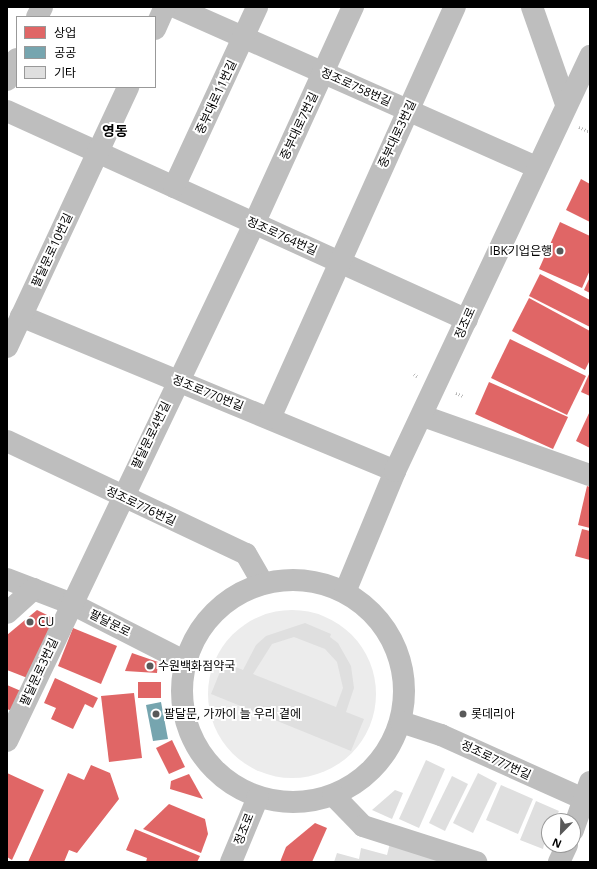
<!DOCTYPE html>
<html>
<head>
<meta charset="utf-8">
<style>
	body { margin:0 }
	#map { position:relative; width:597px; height:869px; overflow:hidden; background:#fff; font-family:"Open Sans","Noto Sans KR",sans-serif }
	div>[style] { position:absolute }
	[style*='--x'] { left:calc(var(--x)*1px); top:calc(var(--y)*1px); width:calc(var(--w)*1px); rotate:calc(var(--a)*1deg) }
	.green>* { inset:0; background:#ececec }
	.round { border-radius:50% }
	.shops>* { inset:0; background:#e06666 }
	.public>* { inset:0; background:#76a5af }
	.building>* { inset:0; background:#dfdfdf }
	.path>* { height:2.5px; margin-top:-1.25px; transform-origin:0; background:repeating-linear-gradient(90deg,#b9b9b9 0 1px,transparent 0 3px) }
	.minor>* { height:22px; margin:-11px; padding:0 11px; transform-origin:11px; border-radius:11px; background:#bebebe }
	.minor>.ring { margin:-11px; padding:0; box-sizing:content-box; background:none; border:22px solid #bebebe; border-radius:50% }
	.dots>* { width:11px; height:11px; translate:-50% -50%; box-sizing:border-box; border:2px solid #fff; border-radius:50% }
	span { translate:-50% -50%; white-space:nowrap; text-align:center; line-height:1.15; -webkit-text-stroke:4px #fff; paint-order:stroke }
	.street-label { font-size:12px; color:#000 }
	.poi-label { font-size:12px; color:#000 }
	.right { translate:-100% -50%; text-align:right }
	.left { translate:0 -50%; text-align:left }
	.quarter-label { font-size:14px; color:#000; font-weight:700 }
	.frame { position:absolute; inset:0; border:8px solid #000; pointer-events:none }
	.legend { position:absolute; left:16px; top:16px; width:140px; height:72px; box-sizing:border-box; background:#fff; border:1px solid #999; margin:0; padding:5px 7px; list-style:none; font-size:12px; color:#000 }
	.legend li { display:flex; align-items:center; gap:8px; height:20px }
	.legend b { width:20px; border:1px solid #999 }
	.north { position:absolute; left:541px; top:813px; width:40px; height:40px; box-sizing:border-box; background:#fff; border:1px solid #999; border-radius:50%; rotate:203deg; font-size:11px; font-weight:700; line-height:16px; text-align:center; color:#000 }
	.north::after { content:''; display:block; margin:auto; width:14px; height:18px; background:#595959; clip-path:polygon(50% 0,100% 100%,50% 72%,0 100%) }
</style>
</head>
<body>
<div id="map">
	<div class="green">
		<div class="round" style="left:208px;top:610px;width:168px;height:168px"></div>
	</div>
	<div class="shops">
		<div style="clip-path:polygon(581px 179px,590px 184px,590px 222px,566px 210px)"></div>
		<div style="clip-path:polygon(560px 222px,590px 236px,590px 270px,582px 288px,539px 269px)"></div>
		<div style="clip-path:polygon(540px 274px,590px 300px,590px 327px,529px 296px)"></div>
		<div style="clip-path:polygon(590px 277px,590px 293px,584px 290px)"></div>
		<div style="clip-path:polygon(529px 298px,590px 331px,590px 360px,585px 370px,512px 331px)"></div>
		<div style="clip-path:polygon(510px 339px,586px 376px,567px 415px,491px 378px)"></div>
		<div style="clip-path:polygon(590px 372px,590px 396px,581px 392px)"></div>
		<div style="clip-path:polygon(489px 382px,568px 417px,553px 449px,475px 414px)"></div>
		<div style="clip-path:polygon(590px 411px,590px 448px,576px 441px)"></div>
		<div style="clip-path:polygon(587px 486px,590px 487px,590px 528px,578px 525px)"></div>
		<div style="clip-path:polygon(582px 529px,590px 531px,590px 560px,575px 556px)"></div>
		<div style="clip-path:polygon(37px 610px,55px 619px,30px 679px,7px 670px,7px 635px)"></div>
		<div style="clip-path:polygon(73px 628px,117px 646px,101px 684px,58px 666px)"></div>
		<div style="clip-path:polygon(132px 653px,158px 662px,157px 673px,125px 671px)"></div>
		<div style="clip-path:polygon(55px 678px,98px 698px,93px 708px,85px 704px,73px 729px,51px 719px,56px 708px,44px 703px)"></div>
		<div style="clip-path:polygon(138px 682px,161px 682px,161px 698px,138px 698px)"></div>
		<div style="clip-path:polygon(7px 685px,21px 691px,12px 711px,7px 709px)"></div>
		<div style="clip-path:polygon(134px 693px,142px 758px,109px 762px,101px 696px)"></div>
		<div style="clip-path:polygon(172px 740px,185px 767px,169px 774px,156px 748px)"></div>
		<div style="clip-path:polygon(91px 765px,110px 773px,119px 799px,77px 853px,69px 850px,64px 862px,28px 862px,68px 773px,84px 780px)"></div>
		<div style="clip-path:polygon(7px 773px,44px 790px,12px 860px,7px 857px)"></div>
		<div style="clip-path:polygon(189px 774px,203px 799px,170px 789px,171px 781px)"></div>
		<div style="clip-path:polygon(169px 804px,205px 819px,208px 834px,201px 853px,143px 829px)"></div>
		<div style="clip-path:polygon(315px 823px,327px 828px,312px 862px,280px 862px,286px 847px)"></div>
		<div style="clip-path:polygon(135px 829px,200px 856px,197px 862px,146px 862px,147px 858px,126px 850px)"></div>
	</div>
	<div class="public">
		<div style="clip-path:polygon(161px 702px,168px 739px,153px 741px,146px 705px)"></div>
	</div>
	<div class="building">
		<div style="clip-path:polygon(evenodd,305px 623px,331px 634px,330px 637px,338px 643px,351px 666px,354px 688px,346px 712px,364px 719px,351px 751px,211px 694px,224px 662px,243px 670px,256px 645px,266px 636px,305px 623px,294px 637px,325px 649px,337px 662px,343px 688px,336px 707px,253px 674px,272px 644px,294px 637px)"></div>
		<div style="clip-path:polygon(426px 760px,445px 769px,419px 828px,399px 819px)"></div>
		<div style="clip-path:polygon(478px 773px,497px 783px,473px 833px,453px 823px)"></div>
		<div style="clip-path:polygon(452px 776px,468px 784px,445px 831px,429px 823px)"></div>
		<div style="clip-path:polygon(501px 785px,533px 799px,518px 834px,486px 820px)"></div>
		<div style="clip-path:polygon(395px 790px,403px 793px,392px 819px,372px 810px)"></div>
		<div style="clip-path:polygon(536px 801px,559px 811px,554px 821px,549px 821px,543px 849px,520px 840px)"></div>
		<div style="clip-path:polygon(390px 843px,459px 862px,334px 862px,337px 853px,359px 859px,361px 848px,387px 855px)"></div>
	</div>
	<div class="path">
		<div style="--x:579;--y:127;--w:12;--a:24"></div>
		<div style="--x:414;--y:374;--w:4;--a:34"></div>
		<div style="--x:456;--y:393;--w:8;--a:23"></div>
	</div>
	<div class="minor">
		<div style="--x:175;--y:7;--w:395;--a:23.9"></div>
		<div style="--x:532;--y:7;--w:103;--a:70.7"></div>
		<div style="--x:37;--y:17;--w:11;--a:-63"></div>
		<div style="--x:155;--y:29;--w:24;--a:-66"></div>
		<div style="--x:7;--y:80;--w:23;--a:-65"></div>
		<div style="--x:7;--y:111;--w:505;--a:24.43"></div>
		<div style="--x:174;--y:187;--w:198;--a:-65.2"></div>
		<div style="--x:21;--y:316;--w:405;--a:22.5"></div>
		<div style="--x:7;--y:347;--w:287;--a:-65"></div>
		<div style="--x:423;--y:416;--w:177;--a:19.5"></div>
		<div style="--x:270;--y:418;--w:451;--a:-65.8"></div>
		<div style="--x:7;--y:441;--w:264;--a:25.3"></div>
		<div style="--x:246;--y:554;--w:34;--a:60"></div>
		<div style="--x:7;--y:579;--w:67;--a:20.9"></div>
		<div style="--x:70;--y:603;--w:128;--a:27"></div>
		<div class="ring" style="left:182px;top:580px;width:200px;height:200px"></div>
		<div style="--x:345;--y:592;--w:131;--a:-67.5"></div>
		<div style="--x:395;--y:471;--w:459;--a:-64.8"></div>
		<div style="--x:7;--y:613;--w:36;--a:-42"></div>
		<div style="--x:401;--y:722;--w:42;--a:18"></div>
		<div style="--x:441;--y:735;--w:163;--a:24.2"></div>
		<div style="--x:7;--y:741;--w:573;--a:-64.46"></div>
		<div style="--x:254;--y:224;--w:239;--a:-65.5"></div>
		<div style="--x:333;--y:795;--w:43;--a:45.9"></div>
		<div style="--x:363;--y:826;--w:119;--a:17.7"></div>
		<div style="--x:573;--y:830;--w:51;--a:-70.5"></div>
		<div style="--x:231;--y:862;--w:70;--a:-67.4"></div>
		<div style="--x:559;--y:862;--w:19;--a:-65"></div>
	</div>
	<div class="dots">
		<div style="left:560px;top:251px;background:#595959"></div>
		<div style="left:30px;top:622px;background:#595959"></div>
		<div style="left:150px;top:666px;background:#595959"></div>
		<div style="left:156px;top:714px;background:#595959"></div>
		<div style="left:463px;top:714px;background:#595959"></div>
	</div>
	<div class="street-label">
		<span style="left:356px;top:87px;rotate:24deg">정조로758번길</span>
		<span style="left:216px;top:97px;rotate:-65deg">중부대로11번길</span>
		<span style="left:299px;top:126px;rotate:-65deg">중부대로7번길</span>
		<span style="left:397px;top:134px;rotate:-65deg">중부대로3번길</span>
		<span style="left:282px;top:236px;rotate:24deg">정조로764번길</span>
		<span style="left:52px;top:250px;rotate:-65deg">팔달문로10번길</span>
		<span style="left:465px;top:323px;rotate:-66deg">정조로</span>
		<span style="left:208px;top:393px;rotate:22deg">정조로770번길</span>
		<span style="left:151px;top:435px;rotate:-64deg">팔달문로4번길</span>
		<span style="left:141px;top:506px;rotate:25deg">정조로776번길</span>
		<span style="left:110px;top:623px;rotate:27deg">팔달문로</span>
		<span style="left:39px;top:672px;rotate:-65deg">팔달문로3번길</span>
		<span style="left:496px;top:760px;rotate:25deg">정조로777번길</span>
		<span style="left:244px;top:829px;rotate:-68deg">정조로</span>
	</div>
	<div class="poi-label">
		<span class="right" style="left:552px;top:251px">IBK기업은행</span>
		<span class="left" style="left:38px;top:622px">CU</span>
		<span class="left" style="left:158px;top:666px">수원백화점약국</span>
		<span class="left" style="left:164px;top:714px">팔달문, 가까이 늘 우리 곁에</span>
		<span class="left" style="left:471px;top:714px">롯데리아</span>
	</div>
	<div class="quarter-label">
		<span style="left:115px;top:131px">영동</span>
	</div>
	<div class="frame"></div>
	<ul class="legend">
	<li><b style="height:11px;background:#e06666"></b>상업</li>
	<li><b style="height:11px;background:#76a5af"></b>공공</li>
	<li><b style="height:11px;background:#dfdfdf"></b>기타</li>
	</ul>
	<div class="north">N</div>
</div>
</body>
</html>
